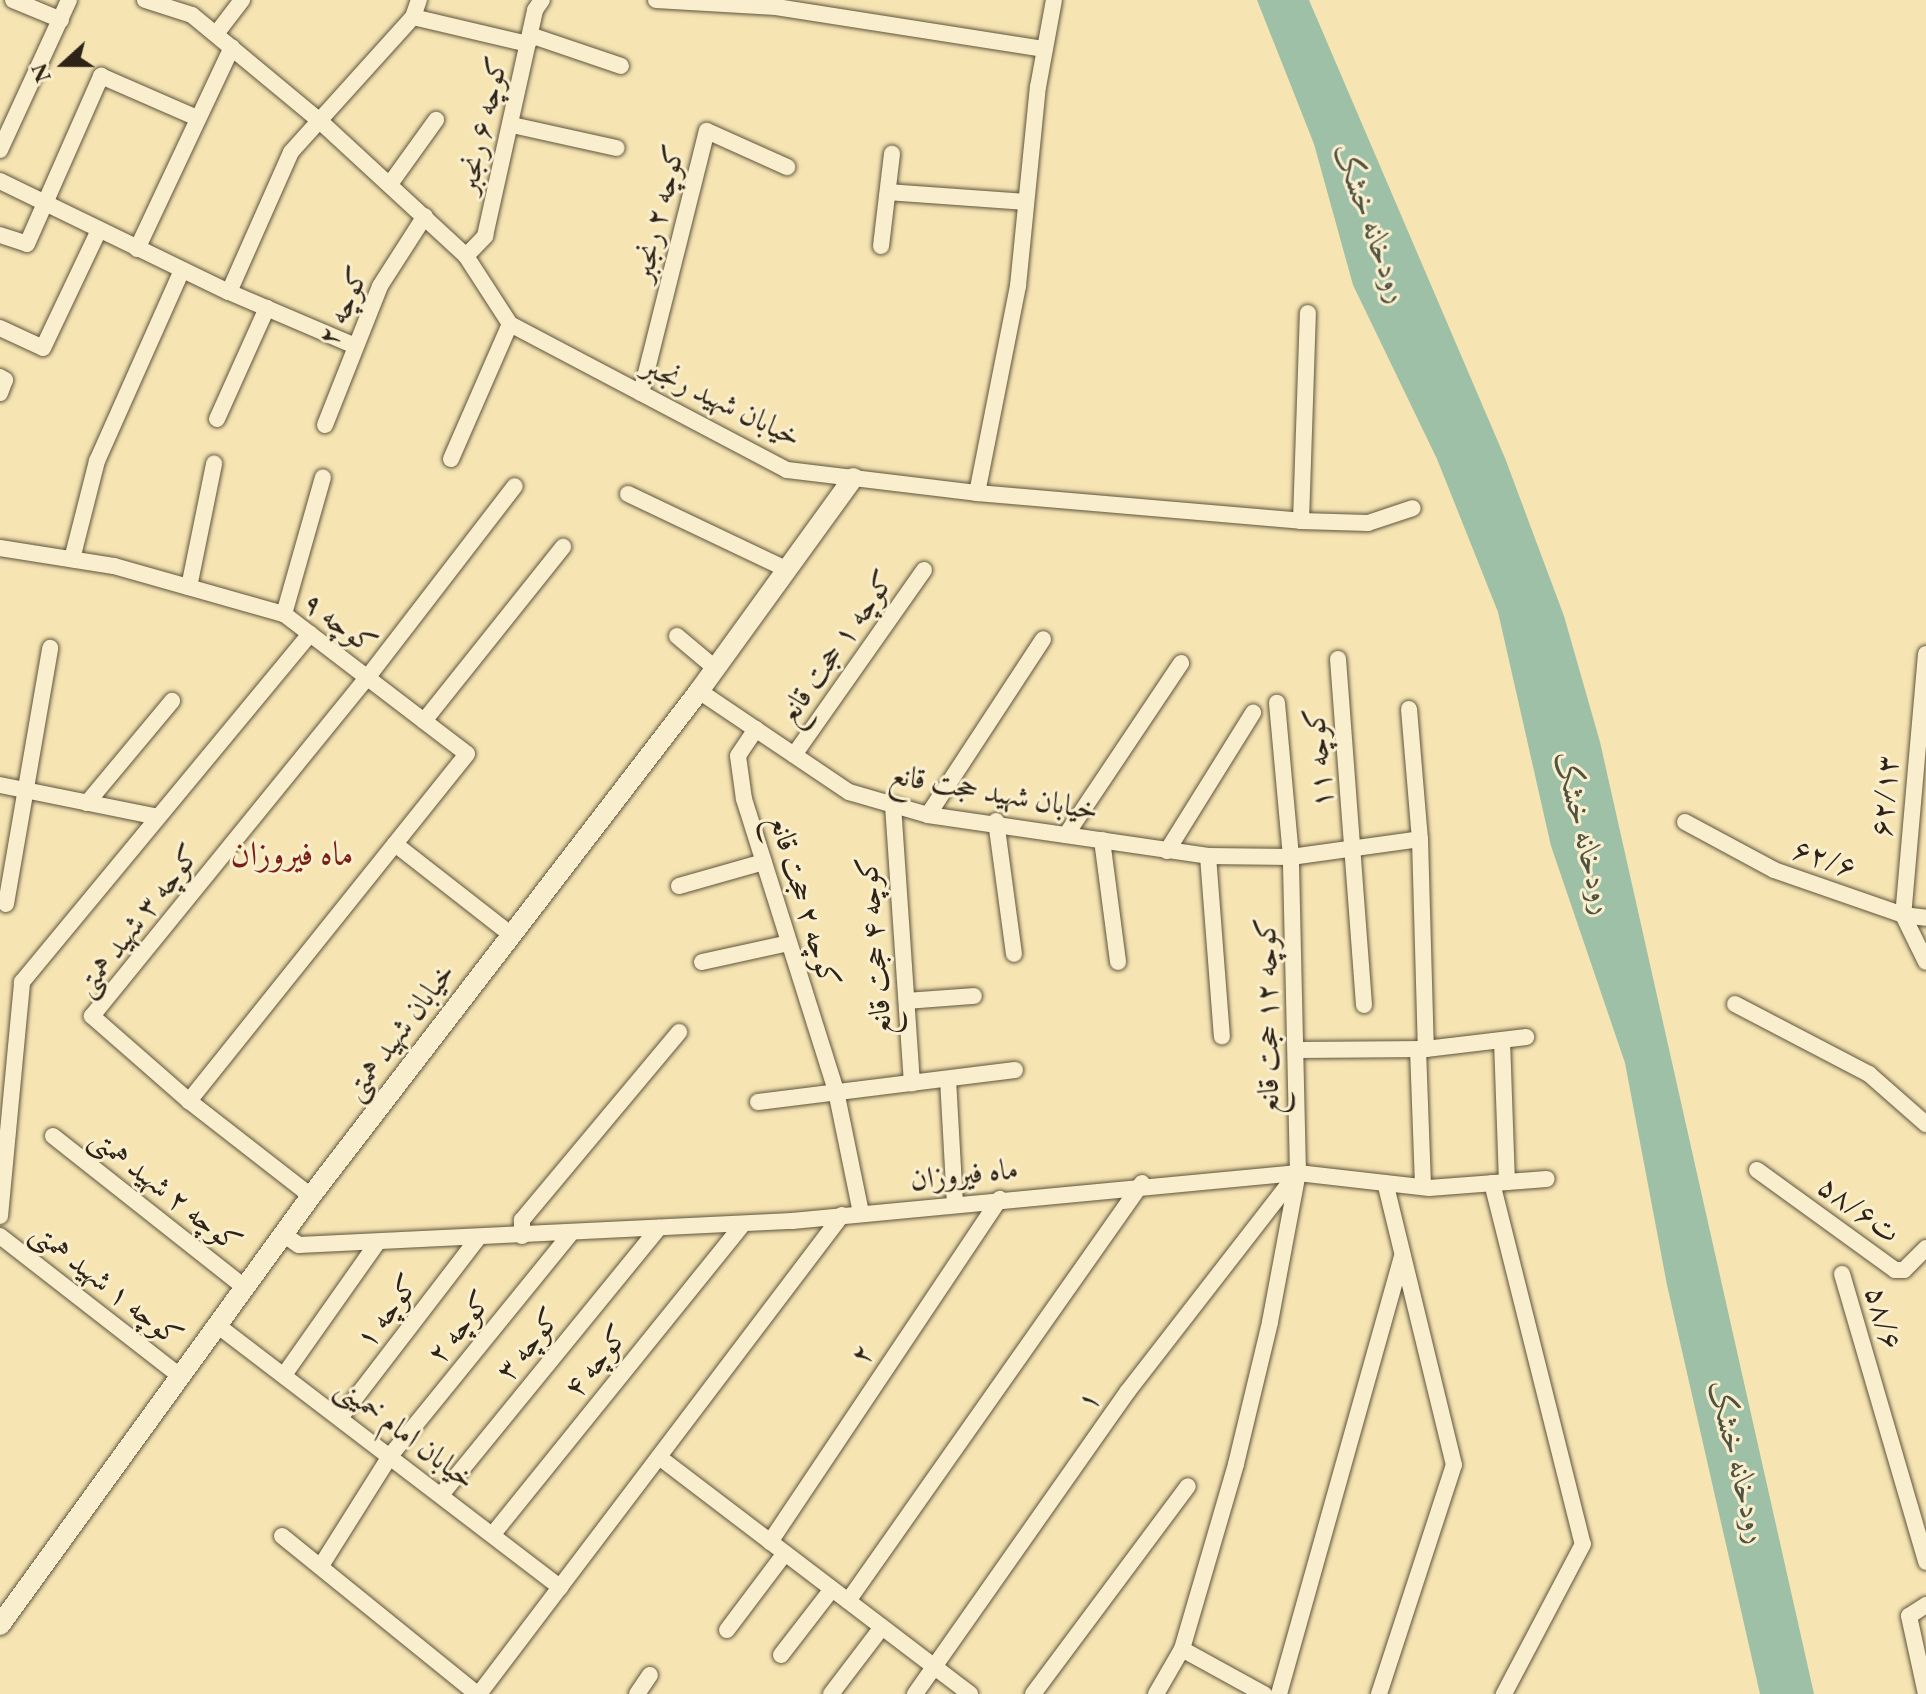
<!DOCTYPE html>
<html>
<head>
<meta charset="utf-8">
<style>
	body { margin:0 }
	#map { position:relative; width:1926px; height:1694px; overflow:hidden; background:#f6e5b3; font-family:"EB Garamond",Amiri,serif }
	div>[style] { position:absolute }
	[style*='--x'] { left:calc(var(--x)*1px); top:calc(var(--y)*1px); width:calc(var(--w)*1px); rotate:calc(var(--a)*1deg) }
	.water>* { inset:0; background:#9ec0a7 }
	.roads { filter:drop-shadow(0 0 2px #60543d) drop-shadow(0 0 2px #60543d) }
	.minor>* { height:16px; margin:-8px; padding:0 8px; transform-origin:8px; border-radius:8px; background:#f9eece }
	.tertiary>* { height:20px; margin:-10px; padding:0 10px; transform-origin:10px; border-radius:10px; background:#f9eece }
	span { translate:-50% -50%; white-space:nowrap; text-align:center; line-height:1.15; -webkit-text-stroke:6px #f9eece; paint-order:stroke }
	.street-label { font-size:30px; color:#2e2316 }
	.water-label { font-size:32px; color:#505242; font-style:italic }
	.quarter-label { font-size:34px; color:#7a1f14 }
	.north { position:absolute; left:24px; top:24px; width:80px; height:80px; -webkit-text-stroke:6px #f9eece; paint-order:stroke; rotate:249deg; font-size:22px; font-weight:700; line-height:32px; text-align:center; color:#2e2316 }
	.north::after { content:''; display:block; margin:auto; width:28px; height:36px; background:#2e2316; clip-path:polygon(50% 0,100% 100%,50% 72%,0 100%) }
</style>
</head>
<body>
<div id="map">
	<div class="water">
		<div style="clip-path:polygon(1257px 0,1309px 0,1505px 458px,1564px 616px,1600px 742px,1814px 1694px,1760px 1694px,1667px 1285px,1625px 1063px,1551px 846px,1498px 612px,1437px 459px,1353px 285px,1314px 144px)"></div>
	</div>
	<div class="roads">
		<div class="minor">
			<div style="--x:13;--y:0;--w:52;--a:22.6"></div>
			<div style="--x:145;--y:0;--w:49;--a:17.7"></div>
			<div style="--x:192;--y:15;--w:169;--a:39.7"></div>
			<div style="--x:322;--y:123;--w:196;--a:42.7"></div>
			<div style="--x:466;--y:256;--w:81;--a:57.1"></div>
			<div style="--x:510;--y:324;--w:313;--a:27.8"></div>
			<div style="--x:787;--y:470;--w:191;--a:6.9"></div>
			<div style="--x:977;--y:493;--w:325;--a:4.9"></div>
			<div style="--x:1301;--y:521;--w:67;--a:1.7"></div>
			<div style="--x:1368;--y:523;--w:47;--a:-18.4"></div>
			<div style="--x:656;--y:0;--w:120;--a:3.3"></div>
			<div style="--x:776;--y:7;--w:272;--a:8.9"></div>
			<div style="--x:413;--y:17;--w:118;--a:13.2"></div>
			<div style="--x:216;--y:34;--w:43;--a:-52.6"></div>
			<div style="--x:530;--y:35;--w:96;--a:18.8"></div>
			<div style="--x:512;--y:125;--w:107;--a:12.4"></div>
			<div style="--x:0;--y:150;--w:165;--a:-65.3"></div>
			<div style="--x:0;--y:181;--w:254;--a:25.9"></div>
			<div style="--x:229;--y:292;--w:137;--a:23.2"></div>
			<div style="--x:390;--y:184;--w:79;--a:-54.3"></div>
			<div style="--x:888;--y:192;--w:138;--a:4.1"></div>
			<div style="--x:0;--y:235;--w:28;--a:18"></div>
			<div style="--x:27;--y:244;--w:184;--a:-66.2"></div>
			<div style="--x:101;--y:76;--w:105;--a:23.6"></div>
			<div style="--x:881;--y:246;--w:93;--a:-83.2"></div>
			<div style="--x:137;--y:249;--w:223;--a:-64.8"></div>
			<div style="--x:466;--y:256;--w:28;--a:-46"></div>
			<div style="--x:485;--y:236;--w:231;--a:-77.5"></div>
			<div style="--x:535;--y:10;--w:12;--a:-55"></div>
			<div style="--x:229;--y:292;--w:153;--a:-66.1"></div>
			<div style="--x:291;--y:152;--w:182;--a:-47.9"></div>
			<div style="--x:413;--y:17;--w:18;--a:-71"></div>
			<div style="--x:0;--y:328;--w:47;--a:24.9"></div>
			<div style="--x:43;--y:348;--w:131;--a:-64.6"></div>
			<div style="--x:0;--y:377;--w:6;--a:31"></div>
			<div style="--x:5;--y:380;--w:14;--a:111"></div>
			<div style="--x:641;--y:393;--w:270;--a:-75.9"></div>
			<div style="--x:707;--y:131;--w:88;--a:24.2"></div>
			<div style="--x:217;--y:419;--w:122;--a:-65.8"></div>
			<div style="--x:325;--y:425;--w:149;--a:-68.4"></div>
			<div style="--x:380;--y:286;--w:83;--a:-57.3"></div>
			<div style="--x:451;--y:459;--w:147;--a:-66.4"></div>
			<div style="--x:977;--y:493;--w:211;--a:-78.8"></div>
			<div style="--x:1018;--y:286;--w:200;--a:-84.3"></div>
			<div style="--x:1038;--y:87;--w:88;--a:-79.6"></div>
			<div style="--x:628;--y:494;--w:177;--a:25.4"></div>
			<div style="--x:1301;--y:521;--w:208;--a:-88.1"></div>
			<div style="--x:0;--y:548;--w:115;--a:9"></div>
			<div style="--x:114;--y:566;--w:177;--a:15.8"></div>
			<div style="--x:284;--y:614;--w:230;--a:37.4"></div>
			<div style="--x:467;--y:754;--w:445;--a:128.7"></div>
			<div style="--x:72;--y:559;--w:101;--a:-75.7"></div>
			<div style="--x:97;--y:461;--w:209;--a:-66"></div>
			<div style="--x:189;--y:587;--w:126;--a:-78.5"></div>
			<div style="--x:284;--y:614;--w:142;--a:-74.1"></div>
			<div style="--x:677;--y:636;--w:50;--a:40.1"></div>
			<div style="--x:1926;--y:654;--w:262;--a:95"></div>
			<div style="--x:1903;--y:915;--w:23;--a:7"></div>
			<div style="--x:1338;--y:659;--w:347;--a:85.7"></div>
			<div style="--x:699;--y:691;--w:181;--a:34"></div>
			<div style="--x:849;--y:792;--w:82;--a:16.2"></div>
			<div style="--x:928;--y:815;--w:283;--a:8.3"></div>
			<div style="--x:1208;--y:856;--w:83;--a:0.7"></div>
			<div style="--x:1291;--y:857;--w:130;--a:-7.9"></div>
			<div style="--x:1409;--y:709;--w:130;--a:85.2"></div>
			<div style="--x:1420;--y:839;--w:210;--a:88.4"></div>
			<div style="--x:424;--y:721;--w:223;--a:-51.4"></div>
			<div style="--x:756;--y:729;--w:32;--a:124"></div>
			<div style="--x:738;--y:756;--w:43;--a:82.1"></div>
			<div style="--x:744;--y:799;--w:306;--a:72.5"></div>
			<div style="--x:836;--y:1091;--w:125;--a:78.4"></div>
			<div style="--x:794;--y:755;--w:226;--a:-54.9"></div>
			<div style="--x:0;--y:785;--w:161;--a:11.4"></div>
			<div style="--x:87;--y:803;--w:133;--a:-50.2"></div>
			<div style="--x:893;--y:805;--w:279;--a:86.1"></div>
			<div style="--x:928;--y:815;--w:210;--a:-56.8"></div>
			<div style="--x:996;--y:821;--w:134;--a:82.3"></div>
			<div style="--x:1685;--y:822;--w:101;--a:28.3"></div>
			<div style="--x:1774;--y:870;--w:137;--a:19.2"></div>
			<div style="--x:1903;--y:915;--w:52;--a:63.9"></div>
			<div style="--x:1066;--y:835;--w:207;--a:-56.2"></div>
			<div style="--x:1102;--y:840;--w:123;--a:82.5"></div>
			<div style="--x:395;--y:844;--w:146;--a:38"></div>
			<div style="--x:1167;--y:851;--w:163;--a:-58.1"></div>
			<div style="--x:1208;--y:856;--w:181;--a:85.6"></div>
			<div style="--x:679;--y:886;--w:88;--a:-15.8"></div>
			<div style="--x:6;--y:904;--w:260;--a:-80.2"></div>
			<div style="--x:702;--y:962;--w:89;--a:-12.3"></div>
			<div style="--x:907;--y:1001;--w:67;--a:-4.3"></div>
			<div style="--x:1735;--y:1004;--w:151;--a:27.6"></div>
			<div style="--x:1869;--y:1074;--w:76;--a:41.3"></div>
			<div style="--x:1502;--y:1040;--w:142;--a:88"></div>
			<div style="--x:1418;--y:1049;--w:138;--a:87.9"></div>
			<div style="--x:1297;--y:1050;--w:129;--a:-0.4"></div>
			<div style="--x:1426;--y:1049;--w:101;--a:-6.8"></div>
			<div style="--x:948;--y:1079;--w:125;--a:86.8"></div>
			<div style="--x:758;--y:1102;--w:259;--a:-7.1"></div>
			<div style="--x:53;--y:1136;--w:243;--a:38.3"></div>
			<div style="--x:1757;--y:1170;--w:170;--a:35.9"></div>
			<div style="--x:1895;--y:1270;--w:9;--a:0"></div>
			<div style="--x:1904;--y:1270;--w:31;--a:-45"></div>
			<div style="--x:1492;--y:1183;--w:372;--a:75.9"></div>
			<div style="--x:1583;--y:1544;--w:170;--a:117.8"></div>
			<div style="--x:311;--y:1196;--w:155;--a:-142.1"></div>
			<div style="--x:189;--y:1101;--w:129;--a:-138.8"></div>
			<div style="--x:92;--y:1016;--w:436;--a:-50.9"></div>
			<div style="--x:367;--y:678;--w:242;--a:-52.4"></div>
			<div style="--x:0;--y:1216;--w:235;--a:-84.6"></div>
			<div style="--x:22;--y:982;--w:452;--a:-50.4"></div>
			<div style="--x:283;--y:1234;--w:19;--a:35"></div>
			<div style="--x:299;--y:1245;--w:494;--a:-2.8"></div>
			<div style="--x:792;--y:1221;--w:508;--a:-5.42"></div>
			<div style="--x:1298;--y:1173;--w:132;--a:6.5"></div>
			<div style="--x:1429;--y:1188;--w:118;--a:-4.4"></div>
			<div style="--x:0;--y:1236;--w:228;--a:37.9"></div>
			<div style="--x:522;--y:1236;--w:16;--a:-90"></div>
			<div style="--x:522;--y:1220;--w:245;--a:-50.1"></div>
			<div style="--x:1842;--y:1274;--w:300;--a:73.7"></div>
			<div style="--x:217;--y:1325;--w:432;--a:37.4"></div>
			<div style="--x:284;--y:1375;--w:161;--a:-54.8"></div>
			<div style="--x:340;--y:1418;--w:227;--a:-52.5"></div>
			<div style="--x:659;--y:1457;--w:391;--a:37.3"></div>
			<div style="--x:441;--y:1495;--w:345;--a:-50.8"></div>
			<div style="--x:493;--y:1534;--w:398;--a:-51.1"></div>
			<div style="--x:282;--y:1536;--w:251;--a:39"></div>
			<div style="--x:770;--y:1542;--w:413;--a:-56.2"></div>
			<div style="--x:324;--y:1561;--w:124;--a:-57.8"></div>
			<div style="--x:390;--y:1456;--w:287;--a:-50.9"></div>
			<div style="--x:848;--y:1601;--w:511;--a:-54.88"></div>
			<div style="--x:727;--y:1630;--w:96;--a:-53"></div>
			<div style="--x:1182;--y:1649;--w:94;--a:28.8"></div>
			<div style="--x:781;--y:1655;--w:83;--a:-52.3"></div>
			<div style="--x:479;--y:1694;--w:601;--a:-52.84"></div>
			<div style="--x:637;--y:1694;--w:23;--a:-56"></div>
			<div style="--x:831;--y:1694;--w:84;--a:-52.7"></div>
			<div style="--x:915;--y:1694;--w:370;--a:-54.9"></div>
			<div style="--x:1128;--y:1391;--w:271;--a:-52.2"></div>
			<div style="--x:1033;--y:1694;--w:259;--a:-53.3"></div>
			<div style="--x:1156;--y:1694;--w:52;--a:-60"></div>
			<div style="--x:1182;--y:1649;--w:193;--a:-73.7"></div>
			<div style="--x:1236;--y:1464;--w:146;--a:-76.5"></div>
			<div style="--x:1270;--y:1322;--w:152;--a:-79.4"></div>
			<div style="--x:1298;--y:1173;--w:316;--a:-91.3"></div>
			<div style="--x:1291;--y:857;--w:155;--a:-95.2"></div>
			<div style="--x:1279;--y:1694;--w:454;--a:-74.3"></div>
			<div style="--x:1379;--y:1694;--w:241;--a:-71.9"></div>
			<div style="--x:1454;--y:1465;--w:290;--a:-103.7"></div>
			<div style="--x:1926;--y:1694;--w:80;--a:-102.3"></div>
			<div style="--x:1909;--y:1616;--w:20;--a:-33"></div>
		</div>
		<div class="tertiary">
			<div style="--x:0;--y:1625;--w:530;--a:-54.06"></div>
			<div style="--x:311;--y:1196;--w:637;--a:-52.46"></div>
			<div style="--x:699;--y:691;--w:263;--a:-54.1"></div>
		</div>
	</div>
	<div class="street-label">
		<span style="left:482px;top:125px;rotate:-77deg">کوچه ۶ رنجبر</span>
		<span style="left:658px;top:213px;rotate:-76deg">کوچه ۲ رنجبر</span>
		<span style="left:343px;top:306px;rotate:-66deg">کوچه ۲</span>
		<span style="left:722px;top:401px;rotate:26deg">خیابان شهید رنجبر</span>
		<span style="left:340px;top:623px;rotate:36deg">کوچه ۹</span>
		<span style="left:836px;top:647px;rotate:-55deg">کوچه ۱ حجت قانع</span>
		<span style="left:1318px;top:758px;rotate:-95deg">کوچه ۱۱</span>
		<span style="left:994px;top:792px;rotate:10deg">خیابان شهید حجت قانع</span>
		<span style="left:1884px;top:796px;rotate:-85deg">۶۲/۱۳</span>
		<span style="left:1825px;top:858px;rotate:19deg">۶۲/۶</span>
		<span style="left:805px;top:901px;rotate:73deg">کوچه ۲ حجت قانع</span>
		<span style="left:137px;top:920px;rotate:-52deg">کوچه ۳ شهید همتی</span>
		<span style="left:874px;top:946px;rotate:-95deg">کوچه ۴ حجت قانع</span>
		<span style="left:1267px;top:1016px;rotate:-91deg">کوچه ۱۲ حجت قانع</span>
		<span style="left:399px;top:1031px;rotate:-53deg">خیابان شهید همتی</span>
		<span style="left:964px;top:1174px;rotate:-6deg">ماه فیروزان</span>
		<span style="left:166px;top:1190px;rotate:38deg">کوچه ۲ شهید همتی</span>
		<span style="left:1859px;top:1209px;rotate:36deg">۵۸/۶ت</span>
		<span style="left:107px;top:1284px;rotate:38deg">کوچه ۱ شهید همتی</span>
		<span style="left:387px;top:1311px;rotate:-53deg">کوچه ۱</span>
		<span style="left:1884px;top:1318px;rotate:74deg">۵۸/۶</span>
		<span style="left:459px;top:1327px;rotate:-51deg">کوچه ۲</span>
		<span style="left:528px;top:1344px;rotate:-51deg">کوچه ۳</span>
		<span style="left:862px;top:1354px;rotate:-56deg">۲</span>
		<span style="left:596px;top:1361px;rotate:-51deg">کوچه ۴</span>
		<span style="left:1088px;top:1400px;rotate:-55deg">۱</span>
		<span style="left:406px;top:1433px;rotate:37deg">خیابان امام خمینی</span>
	</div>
	<div class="water-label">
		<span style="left:1372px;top:223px;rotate:70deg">رودخانه خشک</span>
		<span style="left:1585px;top:833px;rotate:76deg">رودخانه خشک</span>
		<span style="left:1739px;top:1462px;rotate:76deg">رودخانه خشک</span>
	</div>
	<div class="quarter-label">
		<span style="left:292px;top:854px">ماه فیروزان</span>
	</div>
	<div class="north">N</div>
</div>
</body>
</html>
